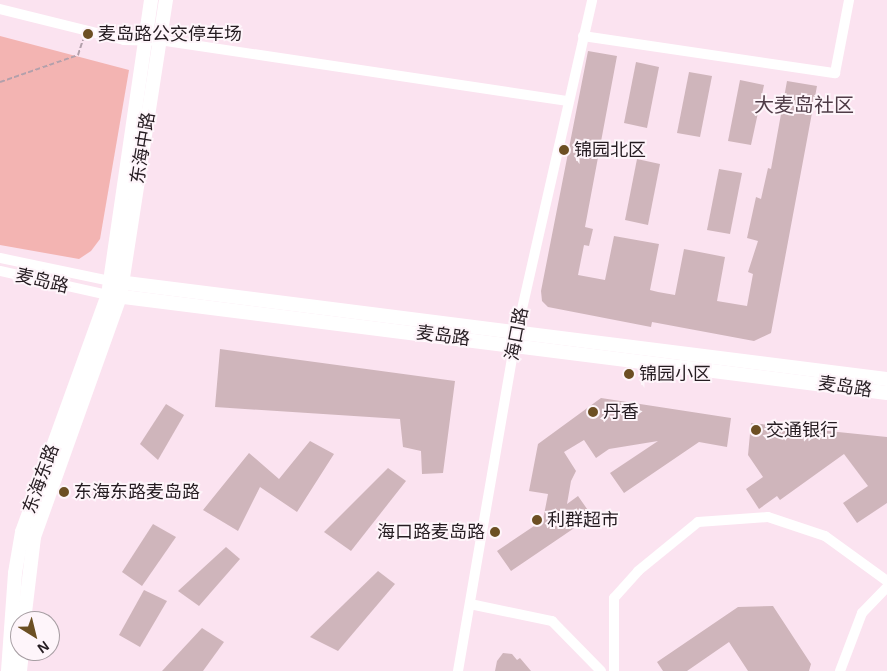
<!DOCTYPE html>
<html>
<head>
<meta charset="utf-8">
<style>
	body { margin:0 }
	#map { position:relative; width:887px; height:671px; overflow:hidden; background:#fbe3f0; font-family:Arial,"Noto Sans SC",sans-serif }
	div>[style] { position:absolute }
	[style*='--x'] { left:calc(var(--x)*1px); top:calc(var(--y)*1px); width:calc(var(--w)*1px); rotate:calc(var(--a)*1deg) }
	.green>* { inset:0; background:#f3b4b2 }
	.building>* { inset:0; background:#cfb5bb }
	.path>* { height:2px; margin-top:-1px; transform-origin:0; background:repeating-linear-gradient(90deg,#b3a0ab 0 5px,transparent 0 7.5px) }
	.minor>* { height:10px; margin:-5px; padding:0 5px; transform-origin:5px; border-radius:5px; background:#fff }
	.major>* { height:14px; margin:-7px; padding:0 7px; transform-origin:7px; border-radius:7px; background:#fff }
	.dots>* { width:14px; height:14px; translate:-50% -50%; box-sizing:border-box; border:2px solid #fef5fa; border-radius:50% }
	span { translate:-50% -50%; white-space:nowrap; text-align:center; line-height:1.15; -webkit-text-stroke:4px #fef5fa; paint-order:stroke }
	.poi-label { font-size:18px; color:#251c21 }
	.left { translate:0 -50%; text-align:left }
	.right { translate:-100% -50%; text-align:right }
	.street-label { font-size:18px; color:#251c21 }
	.quarter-label { font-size:20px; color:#4f3c47 }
	.north { position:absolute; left:10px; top:611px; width:50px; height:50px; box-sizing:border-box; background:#fef5fa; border:1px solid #a79ea3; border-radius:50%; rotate:144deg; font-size:14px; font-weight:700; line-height:20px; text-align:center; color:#251c21 }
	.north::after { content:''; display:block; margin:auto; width:18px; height:22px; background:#6c4f23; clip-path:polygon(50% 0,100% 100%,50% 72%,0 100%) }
</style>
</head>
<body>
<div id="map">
	<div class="green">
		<div style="clip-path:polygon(0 36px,129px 70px,100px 239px,91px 251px,79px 259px,0 245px)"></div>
	</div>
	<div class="building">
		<div style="clip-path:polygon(588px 51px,617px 56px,585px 227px,593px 229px,589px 246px,584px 245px,578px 275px,605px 280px,614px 236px,659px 244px,650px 290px,658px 292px,675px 295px,684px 249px,725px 257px,717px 301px,747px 306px,753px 274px,748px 272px,758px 241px,747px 238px,756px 197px,761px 199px,768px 168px,771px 169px,787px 81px,817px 86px,771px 333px,754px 341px,652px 322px,651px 327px,548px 307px,542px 301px,541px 291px)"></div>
		<div style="clip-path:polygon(636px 62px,659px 67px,647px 128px,624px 123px)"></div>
		<div style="clip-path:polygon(689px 72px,712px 76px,700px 137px,677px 133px)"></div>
		<div style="clip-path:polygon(740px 80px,764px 85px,751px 145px,728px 141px)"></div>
		<div style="clip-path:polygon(637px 159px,660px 164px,648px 225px,625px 220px)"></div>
		<div style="clip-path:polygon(719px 169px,742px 173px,730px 234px,707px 230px)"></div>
		<div style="clip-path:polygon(220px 349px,455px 381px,443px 473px,422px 474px,421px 451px,403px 447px,400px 419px,215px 407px)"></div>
		<div style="clip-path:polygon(601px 398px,731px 418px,727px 447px,699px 442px,624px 493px,610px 473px,658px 441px,609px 449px,596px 458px,584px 440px,564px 452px,576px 471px,571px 481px,567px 504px,578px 496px,592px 516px,511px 571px,497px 551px,543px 520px,548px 494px,529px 491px,538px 444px)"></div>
		<div style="clip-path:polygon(166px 404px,184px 415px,158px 460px,140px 444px)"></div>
		<div style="clip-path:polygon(751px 423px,887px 437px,887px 503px,857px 523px,843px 503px,868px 486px,844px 454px,780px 500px,777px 496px,759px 509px,746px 489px,763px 477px,748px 455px)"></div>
		<div style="clip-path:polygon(310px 441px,334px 454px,297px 512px,260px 487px,238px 531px,203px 510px,249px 453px,279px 479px)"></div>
		<div style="clip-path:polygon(388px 468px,406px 481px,351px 551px,324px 532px)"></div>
		<div style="clip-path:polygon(153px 524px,176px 537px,142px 586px,122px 572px)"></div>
		<div style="clip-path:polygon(226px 547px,240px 559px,199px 606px,178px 591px)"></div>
		<div style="clip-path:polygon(378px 571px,395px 584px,338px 651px,310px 637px)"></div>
		<div style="clip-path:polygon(144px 590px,167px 601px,140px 647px,119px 635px)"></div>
		<div style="clip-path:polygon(773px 606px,811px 664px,809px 671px,748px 671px,729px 642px,687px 671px,663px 671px,657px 662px,738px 607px)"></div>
		<div style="clip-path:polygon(202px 628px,224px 642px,203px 671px,162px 671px)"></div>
		<div style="clip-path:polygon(503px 653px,512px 654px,517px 660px,520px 658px,531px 671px,495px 671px,497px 661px)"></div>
	</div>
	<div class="path">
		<div style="--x:0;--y:82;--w:83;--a:-19.1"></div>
		<div style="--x:78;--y:55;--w:16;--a:-72"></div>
	</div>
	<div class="minor">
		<div style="--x:0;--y:9;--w:128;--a:14"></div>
		<div style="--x:124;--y:40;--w:42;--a:1.4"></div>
		<div style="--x:166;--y:41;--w:405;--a:8.5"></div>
		<div style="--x:583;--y:36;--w:255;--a:8.4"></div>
		<div style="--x:835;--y:73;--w:74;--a:-79.1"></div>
		<div style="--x:0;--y:258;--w:112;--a:11.8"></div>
		<div style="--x:0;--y:271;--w:111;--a:12.5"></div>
		<div style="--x:470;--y:604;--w:84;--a:11.7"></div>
		<div style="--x:552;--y:621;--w:70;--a:45.6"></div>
		<div style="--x:458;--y:671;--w:345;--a:-80.2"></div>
		<div style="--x:517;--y:331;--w:339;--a:-77.2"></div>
		<div style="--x:614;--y:671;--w:73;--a:-90"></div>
		<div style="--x:614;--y:598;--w:36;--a:-48"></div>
		<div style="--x:638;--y:571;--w:77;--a:-39.2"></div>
		<div style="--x:698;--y:522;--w:70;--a:-4.1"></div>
		<div style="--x:768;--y:517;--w:60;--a:18.4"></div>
		<div style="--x:825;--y:536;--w:77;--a:36"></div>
		<div style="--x:840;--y:671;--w:62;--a:-69.2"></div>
		<div style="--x:862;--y:613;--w:36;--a:-46"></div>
	</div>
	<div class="major">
		<div style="--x:110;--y:281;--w:783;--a:7.19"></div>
		<div style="--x:108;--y:295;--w:785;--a:7.17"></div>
		<div style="--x:24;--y:621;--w:85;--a:-83.2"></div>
		<div style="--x:34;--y:537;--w:255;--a:-70.3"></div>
		<div style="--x:120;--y:297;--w:301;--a:-81.2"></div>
		<div style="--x:8;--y:671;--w:98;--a:-85.9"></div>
		<div style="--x:15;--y:573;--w:42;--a:-80.3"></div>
		<div style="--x:22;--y:532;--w:252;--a:-70.1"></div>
		<div style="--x:108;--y:295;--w:298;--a:-81.7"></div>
		<div style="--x:20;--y:671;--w:20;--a:-84"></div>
	</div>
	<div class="dots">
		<div style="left:88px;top:34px;background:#6c4f23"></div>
		<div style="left:564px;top:150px;background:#6c4f23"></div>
		<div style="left:629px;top:374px;background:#6c4f23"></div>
		<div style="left:593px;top:412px;background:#6c4f23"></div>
		<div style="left:756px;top:430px;background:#6c4f23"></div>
		<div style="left:64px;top:492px;background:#6c4f23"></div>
		<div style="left:537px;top:520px;background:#6c4f23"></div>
		<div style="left:495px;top:532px;background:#6c4f23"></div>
	</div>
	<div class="poi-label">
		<span class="left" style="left:98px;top:34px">麦岛路公交停车场</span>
		<span class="left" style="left:574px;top:150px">锦园北区</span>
		<span class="left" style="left:639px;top:374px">锦园小区</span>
		<span class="left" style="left:603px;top:412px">丹香</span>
		<span class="left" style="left:766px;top:430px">交通银行</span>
		<span class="left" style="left:74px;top:492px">东海东路麦岛路</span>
		<span class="left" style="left:547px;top:520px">利群超市</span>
		<span class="right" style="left:485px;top:532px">海口路麦岛路</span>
	</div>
	<div class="street-label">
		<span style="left:143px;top:148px;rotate:-81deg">东海中路</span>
		<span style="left:42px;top:281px;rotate:13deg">麦岛路</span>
		<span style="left:517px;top:334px;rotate:-79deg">海口路</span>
		<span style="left:443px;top:336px;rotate:7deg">麦岛路</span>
		<span style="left:845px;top:387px;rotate:8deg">麦岛路</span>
		<span style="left:41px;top:479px;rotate:-70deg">东海东路</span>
	</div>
	<div class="quarter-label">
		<span style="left:804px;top:105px">大麦岛社区</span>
	</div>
	<div class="north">N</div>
</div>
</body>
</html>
